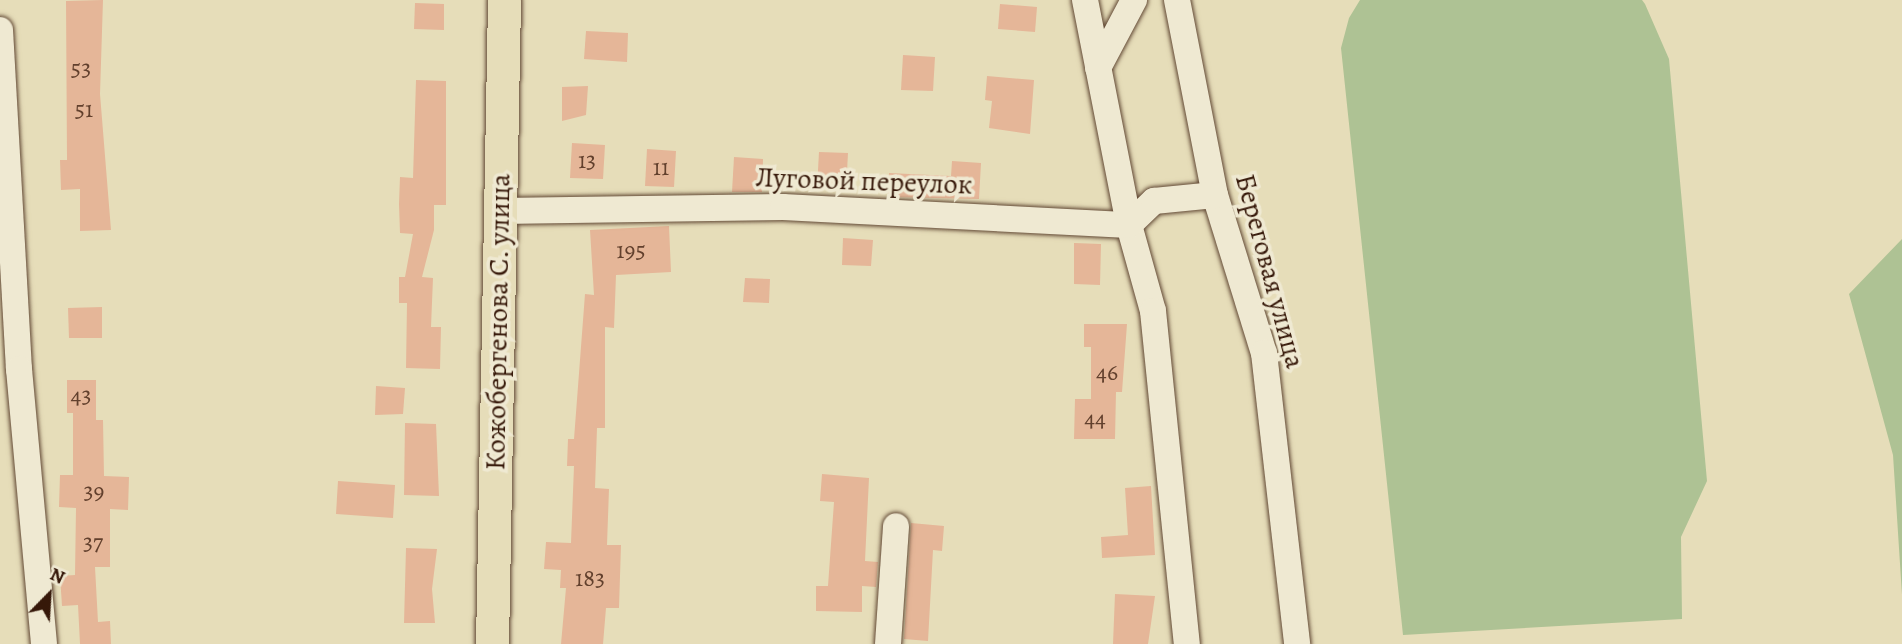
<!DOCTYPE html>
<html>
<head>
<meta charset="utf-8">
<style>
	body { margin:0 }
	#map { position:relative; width:1902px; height:644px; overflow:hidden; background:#e6ddb9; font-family:Alegreya,serif }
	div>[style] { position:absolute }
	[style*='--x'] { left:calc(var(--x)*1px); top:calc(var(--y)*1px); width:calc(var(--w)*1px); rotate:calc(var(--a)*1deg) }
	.green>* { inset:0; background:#aec294 }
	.building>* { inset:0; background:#e5b698 }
	.roads { filter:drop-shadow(0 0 2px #624935) drop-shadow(0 0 2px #624935) }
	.minor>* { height:26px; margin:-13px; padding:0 13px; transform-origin:13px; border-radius:13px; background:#efe9d2 }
	.major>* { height:33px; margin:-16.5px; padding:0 16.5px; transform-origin:16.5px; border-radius:16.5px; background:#e6ddb9 }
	span { translate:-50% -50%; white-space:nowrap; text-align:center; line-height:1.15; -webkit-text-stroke:7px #efe9d2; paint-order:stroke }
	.number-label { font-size:24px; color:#62402d }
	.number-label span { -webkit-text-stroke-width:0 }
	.street-label { font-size:28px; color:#361809 }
	.north { position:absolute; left:14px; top:560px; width:70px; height:70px; -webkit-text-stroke:5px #efe9d2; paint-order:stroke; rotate:24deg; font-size:19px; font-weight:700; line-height:28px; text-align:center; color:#361809 }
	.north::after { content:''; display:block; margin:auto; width:24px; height:32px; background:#361809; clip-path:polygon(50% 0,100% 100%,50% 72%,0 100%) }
</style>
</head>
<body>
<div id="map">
	<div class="green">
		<div style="clip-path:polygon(1360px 0,1642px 0,1645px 4px,1669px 59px,1707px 481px,1681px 537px,1682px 619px,1403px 635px,1341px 48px,1349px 18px)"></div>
		<div style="clip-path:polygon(1902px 239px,1902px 595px,1893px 455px,1849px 294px)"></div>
	</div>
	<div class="building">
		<div style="clip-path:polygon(103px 0,100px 94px,111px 230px,80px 231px,80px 189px,61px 190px,60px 160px,67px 160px,66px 1px)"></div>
		<div style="clip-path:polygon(415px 3px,444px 4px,444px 30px,414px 29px)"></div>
		<div style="clip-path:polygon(1000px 4px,1037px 7px,1035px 32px,998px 29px)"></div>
		<div style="clip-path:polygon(586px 31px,628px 33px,627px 62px,584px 59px)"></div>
		<div style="clip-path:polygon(903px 55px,935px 57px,933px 91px,901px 90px)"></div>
		<div style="clip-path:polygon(987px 76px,1034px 80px,1030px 134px,989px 128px,992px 101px,985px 100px)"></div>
		<div style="clip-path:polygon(416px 80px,446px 81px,446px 205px,434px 205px,434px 230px,422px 277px,433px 278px,431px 327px,441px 327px,440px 369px,406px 368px,407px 303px,399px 303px,399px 277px,405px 277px,413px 234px,400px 233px,399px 204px,400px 177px,413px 178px)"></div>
		<div style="clip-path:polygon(588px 86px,586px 115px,562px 121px,562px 87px)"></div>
		<div style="clip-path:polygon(572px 143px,605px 145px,603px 179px,570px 178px)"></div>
		<div style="clip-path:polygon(647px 149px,676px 151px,674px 187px,645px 186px)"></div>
		<div style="clip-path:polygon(819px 152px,848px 153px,846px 190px,817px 188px)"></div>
		<div style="clip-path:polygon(734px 157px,763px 159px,762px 192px,732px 192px)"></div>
		<div style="clip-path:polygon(952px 161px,981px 163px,979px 199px,888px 197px,889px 173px,951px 176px)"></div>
		<div style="clip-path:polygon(669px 226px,671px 272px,616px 275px,614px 328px,605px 327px,605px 428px,597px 428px,595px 488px,609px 489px,607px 545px,621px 545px,619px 608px,606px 608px,603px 644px,561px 644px,566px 588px,560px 588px,561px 570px,544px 569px,546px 542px,571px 543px,574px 466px,567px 466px,568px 439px,574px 439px,585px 294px,594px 295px,590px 230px)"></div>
		<div style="clip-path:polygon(843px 238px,873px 240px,871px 266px,842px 265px)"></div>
		<div style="clip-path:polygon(1074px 243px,1101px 244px,1100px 285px,1074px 284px)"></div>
		<div style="clip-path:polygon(745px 278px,770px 279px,769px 303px,743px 302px)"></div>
		<div style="clip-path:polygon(102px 307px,102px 338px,69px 338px,68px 308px)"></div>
		<div style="clip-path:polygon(1084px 324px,1127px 324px,1122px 392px,1116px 392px,1115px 439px,1074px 439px,1075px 399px,1091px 399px,1091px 347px,1084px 347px)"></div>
		<div style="clip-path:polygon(67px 380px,96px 380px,96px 420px,103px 420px,104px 476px,129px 477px,128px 510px,110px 509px,110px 567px,95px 567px,98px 622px,110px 621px,111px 644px,80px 644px,78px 605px,62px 606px,60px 576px,75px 575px,76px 508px,59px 507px,60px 475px,73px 475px,73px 413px,67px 413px)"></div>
		<div style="clip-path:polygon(376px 386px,405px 388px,403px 414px,375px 415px)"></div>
		<div style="clip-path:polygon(405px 423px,436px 424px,439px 496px,404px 495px)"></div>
		<div style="clip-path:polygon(822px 474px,869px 478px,865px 561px,878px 562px,876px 587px,862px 586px,862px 612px,816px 611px,816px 586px,828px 586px,834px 502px,820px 501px)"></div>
		<div style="clip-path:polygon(338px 481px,395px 485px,393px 518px,336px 514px)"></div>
		<div style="clip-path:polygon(1151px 486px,1155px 555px,1102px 558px,1101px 537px,1128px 535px,1125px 488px)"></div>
		<div style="clip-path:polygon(911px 523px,944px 526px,942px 551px,933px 550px,928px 641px,904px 639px)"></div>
		<div style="clip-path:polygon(406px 548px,437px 549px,432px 589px,435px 623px,404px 623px)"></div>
		<div style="clip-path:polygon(1115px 594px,1155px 596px,1148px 644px,1113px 644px)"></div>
	</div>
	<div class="roads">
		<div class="minor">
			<div style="--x:1085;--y:0;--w:229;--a:78.9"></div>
			<div style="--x:1129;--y:225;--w:89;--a:74.4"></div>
			<div style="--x:1153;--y:311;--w:335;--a:84.2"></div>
			<div style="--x:1177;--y:0;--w:199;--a:79"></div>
			<div style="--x:1215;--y:195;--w:165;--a:72.8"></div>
			<div style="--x:1264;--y:353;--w:293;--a:83.5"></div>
			<div style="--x:0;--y:30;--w:340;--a:86.8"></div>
			<div style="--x:19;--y:369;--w:276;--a:84.8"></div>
			<div style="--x:1098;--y:68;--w:77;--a:-62.1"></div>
			<div style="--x:500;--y:211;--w:283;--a:-0.8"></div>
			<div style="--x:783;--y:207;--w:346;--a:3"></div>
			<div style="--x:1129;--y:225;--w:35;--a:-44"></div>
			<div style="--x:1154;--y:201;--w:61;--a:-5.6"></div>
			<div style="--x:888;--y:644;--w:118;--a:-86.1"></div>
		</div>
		<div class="major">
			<div style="--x:492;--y:644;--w:644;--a:-88.93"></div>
		</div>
	</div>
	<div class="number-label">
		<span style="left:81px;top:69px">53</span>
		<span style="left:84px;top:110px">51</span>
		<span style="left:587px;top:161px">13</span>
		<span style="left:661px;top:168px">11</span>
		<span style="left:631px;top:251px">195</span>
		<span style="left:1107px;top:373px">46</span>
		<span style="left:81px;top:396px">43</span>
		<span style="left:1095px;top:419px">44</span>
		<span style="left:94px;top:492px">39</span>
		<span style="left:93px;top:543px">37</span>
		<span style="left:590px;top:579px">183</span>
	</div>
	<div class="street-label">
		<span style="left:864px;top:181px;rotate:2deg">Луговой переулок</span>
		<span style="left:1270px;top:271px;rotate:75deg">Береговая улица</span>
		<span style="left:498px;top:322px;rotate:-89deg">Кожобергенова С. улица</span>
	</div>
	<div class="north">N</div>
</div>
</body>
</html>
